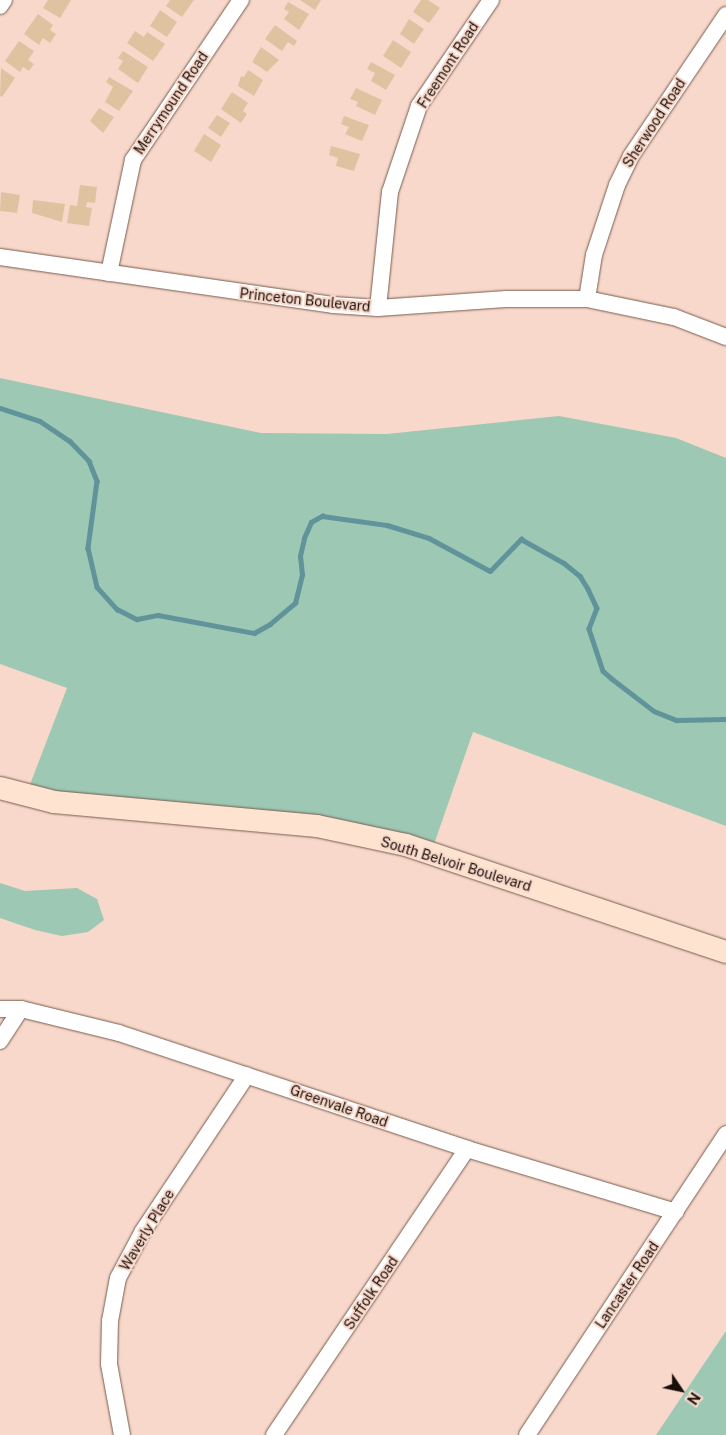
<!DOCTYPE html>
<html>
<head>
<meta charset="utf-8">
<style>
	body { margin:0 }
	#map { position:relative; width:726px; height:1435px; overflow:hidden; background:#f8d8ca; font-family:"Public Sans",sans-serif }
	div>[style] { position:absolute }
	[style*='--x'] { left:calc(var(--x)*1px); top:calc(var(--y)*1px); width:calc(var(--w)*1px); rotate:calc(var(--a)*1deg) }
	.green>* { inset:0; background:#9dc8b3 }
	.stream>* { height:4.5px; margin:-2.25px; padding:0 2.25px; transform-origin:2.25px; border-radius:2.25px; background:#60939a }
	.building>* { inset:0; background:#dfc3a1 }
	.roads { filter:drop-shadow(0 0 1px #775c50) drop-shadow(0 0 1px #775c50) }
	.street>* { height:16px; margin:-8px; padding:0 8px; transform-origin:8px; border-radius:8px; background:#fff }
	.secondary>* { height:22px; margin:-11px; padding:0 11px; transform-origin:11px; border-radius:11px; background:#fee3d1 }
	span { translate:-50% -50%; white-space:nowrap; text-align:center; line-height:1.15; -webkit-text-stroke:4px #f8d8ca; paint-order:stroke }
	.street-label { font-size:14px; color:#190f0a }
	.north { position:absolute; left:656px; top:1365px; width:50px; height:50px; -webkit-text-stroke:4px #f8d8ca; paint-order:stroke; rotate:124deg; font-size:14px; font-weight:700; line-height:20px; text-align:center; color:#190f0a }
	.north::after { content:''; display:block; margin:auto; width:18px; height:22px; background:#190f0a; clip-path:polygon(50% 0,100% 100%,50% 72%,0 100%) }
</style>
</head>
<body>
<div id="map">
	<div class="green">
		<div style="clip-path:polygon(0 378px,261px 433px,387px 434px,559px 416px,676px 438px,726px 458px,726px 826px,473px 732px,431px 853px,26px 795px,67px 688px,0 664px)"></div>
		<div style="clip-path:polygon(0 883px,25px 891px,77px 888px,97px 899px,104px 920px,88px 932px,62px 936px,35px 930px,0 918px)"></div>
		<div style="clip-path:polygon(726px 1331px,726px 1435px,656px 1435px)"></div>
	</div>
	<div class="stream">
		<div style="--x:0;--y:408;--w:42;--a:18"></div>
		<div style="--x:40;--y:421;--w:36;--a:34"></div>
		<div style="--x:70;--y:441;--w:28;--a:46"></div>
		<div style="--x:89;--y:461;--w:22;--a:68"></div>
		<div style="--x:97;--y:481;--w:68;--a:97.7"></div>
		<div style="--x:88;--y:548;--w:40;--a:77"></div>
		<div style="--x:97;--y:587;--w:30;--a:48"></div>
		<div style="--x:117;--y:609;--w:22;--a:27"></div>
		<div style="--x:137;--y:619;--w:21;--a:-11"></div>
		<div style="--x:158;--y:615;--w:98;--a:10.6"></div>
		<div style="--x:254;--y:633;--w:18;--a:-29"></div>
		<div style="--x:270;--y:624;--w:33;--a:-40"></div>
		<div style="--x:295;--y:603;--w:29;--a:-76"></div>
		<div style="--x:302;--y:575;--w:19;--a:-96"></div>
		<div style="--x:300;--y:556;--w:18;--a:-77"></div>
		<div style="--x:304;--y:538;--w:17;--a:-66"></div>
		<div style="--x:311;--y:522;--w:13;--a:-29"></div>
		<div style="--x:322;--y:516;--w:66;--a:7.9"></div>
		<div style="--x:387;--y:525;--w:44;--a:17.2"></div>
		<div style="--x:429;--y:538;--w:69;--a:28.4"></div>
		<div style="--x:490;--y:571;--w:45;--a:-45.9"></div>
		<div style="--x:521;--y:539;--w:49;--a:29.2"></div>
		<div style="--x:564;--y:563;--w:21;--a:39"></div>
		<div style="--x:580;--y:576;--w:15;--a:58"></div>
		<div style="--x:588;--y:589;--w:21;--a:65"></div>
		<div style="--x:597;--y:608;--w:22;--a:111"></div>
		<div style="--x:589;--y:629;--w:44;--a:71.6"></div>
		<div style="--x:603;--y:671;--w:11;--a:41"></div>
		<div style="--x:611;--y:678;--w:54;--a:37.5"></div>
		<div style="--x:654;--y:711;--w:24;--a:22"></div>
		<div style="--x:676;--y:720;--w:50;--a:-1.1"></div>
	</div>
	<div class="building">
		<div style="clip-path:polygon(48px 0,71px 0,60px 18px,43px 8px)"></div>
		<div style="clip-path:polygon(170px 0,194px 0,182px 17px,166px 6px)"></div>
		<div style="clip-path:polygon(300px 0,321px 0,315px 10px)"></div>
		<div style="clip-path:polygon(421px 0,428px 0,440px 8px,429px 23px,413px 12px)"></div>
		<div style="clip-path:polygon(288px 2px,309px 14px,299px 30px,284px 19px,289px 12px,284px 9px)"></div>
		<div style="clip-path:polygon(160px 10px,177px 22px,167px 37px,150px 26px)"></div>
		<div style="clip-path:polygon(38px 14px,53px 25px,50px 30px,56px 34px,50px 43px,43px 38px,39px 45px,24px 34px)"></div>
		<div style="clip-path:polygon(409px 19px,424px 29px,414px 44px,400px 34px)"></div>
		<div style="clip-path:polygon(275px 25px,297px 41px,294px 46px,288px 42px,282px 51px,265px 39px)"></div>
		<div style="clip-path:polygon(135px 31px,144px 37px,147px 32px,165px 44px,153px 61px,127px 43px)"></div>
		<div style="clip-path:polygon(393px 40px,411px 52px,401px 68px,383px 56px)"></div>
		<div style="clip-path:polygon(19px 41px,34px 51px,28px 60px,34px 64px,29px 71px,23px 67px,20px 72px,5px 61px)"></div>
		<div style="clip-path:polygon(261px 47px,279px 60px,267px 72px,252px 62px)"></div>
		<div style="clip-path:polygon(123px 51px,148px 67px,138px 83px,118px 69px,123px 61px,118px 58px)"></div>
		<div style="clip-path:polygon(371px 62px,395px 75px,386px 90px,371px 81px,375px 73px,367px 69px)"></div>
		<div style="clip-path:polygon(1px 68px,15px 78px,2px 97px,0 96px)"></div>
		<div style="clip-path:polygon(248px 70px,263px 80px,254px 96px,238px 86px,241px 76px,244px 77px)"></div>
		<div style="clip-path:polygon(109px 77px,133px 91px,119px 111px,105px 102px,113px 87px,106px 82px)"></div>
		<div style="clip-path:polygon(356px 88px,382px 100px,375px 115px,356px 106px,358px 102px,350px 99px)"></div>
		<div style="clip-path:polygon(232px 92px,248px 103px,243px 111px,247px 114px,241px 123px,221px 109px)"></div>
		<div style="clip-path:polygon(99px 108px,114px 117px,103px 133px,90px 121px)"></div>
		<div style="clip-path:polygon(217px 115px,230px 123px,221px 137px,208px 128px)"></div>
		<div style="clip-path:polygon(344px 116px,369px 125px,362px 141px,345px 134px,349px 127px,341px 124px)"></div>
		<div style="clip-path:polygon(204px 134px,221px 145px,211px 162px,194px 151px)"></div>
		<div style="clip-path:polygon(331px 146px,360px 154px,354px 171px,336px 166px,338px 158px,329px 155px)"></div>
		<div style="clip-path:polygon(80px 185px,97px 187px,95px 203px,87px 202px,86px 207px,92px 208px,89px 226px,67px 223px,70px 205px,77px 206px)"></div>
		<div style="clip-path:polygon(1px 192px,20px 195px,17px 213px,0 211px)"></div>
		<div style="clip-path:polygon(33px 200px,65px 204px,62px 222px,32px 213px)"></div>
	</div>
	<div class="roads">
		<div class="street">
			<div style="--x:0;--y:6;--w:7;--a:-56"></div>
			<div style="--x:0;--y:257;--w:336;--a:8.2"></div>
			<div style="--x:333;--y:305;--w:45;--a:3.8"></div>
			<div style="--x:378;--y:308;--w:128;--a:-4"></div>
			<div style="--x:506;--y:299;--w:81;--a:0"></div>
			<div style="--x:587;--y:299;--w:89;--a:11.7"></div>
			<div style="--x:674;--y:317;--w:56;--a:21"></div>
			<div style="--x:109;--y:273;--w:116;--a:-78"></div>
			<div style="--x:133;--y:160;--w:193;--a:-56"></div>
			<div style="--x:587;--y:299;--w:45;--a:-81"></div>
			<div style="--x:594;--y:255;--w:74;--a:-71.8"></div>
			<div style="--x:617;--y:185;--w:32;--a:-64"></div>
			<div style="--x:631;--y:156;--w:170;--a:-56"></div>
			<div style="--x:378;--y:308;--w:117;--a:-84.1"></div>
			<div style="--x:390;--y:192;--w:91;--a:-71.4"></div>
			<div style="--x:419;--y:106;--w:128;--a:-55.8"></div>
			<div style="--x:0;--y:1009;--w:21;--a:0"></div>
			<div style="--x:21;--y:1009;--w:101;--a:13.8"></div>
			<div style="--x:119;--y:1033;--w:367;--a:18.4"></div>
			<div style="--x:467;--y:1149;--w:218;--a:16.8"></div>
			<div style="--x:0;--y:1041;--w:38;--a:-57"></div>
			<div style="--x:122;--y:1435;--w:72;--a:-100.4"></div>
			<div style="--x:109;--y:1364;--w:43;--a:-88.7"></div>
			<div style="--x:110;--y:1321;--w:44;--a:-79.5"></div>
			<div style="--x:118;--y:1278;--w:53;--a:-62"></div>
			<div style="--x:143;--y:1231;--w:187;--a:-56.3"></div>
			<div style="--x:274;--y:1435;--w:345;--a:-56"></div>
			<div style="--x:527;--y:1435;--w:361;--a:-56.5"></div>
		</div>
		<div class="secondary">
			<div style="--x:0;--y:788;--w:56;--a:14.5"></div>
			<div style="--x:54;--y:802;--w:264;--a:5.2"></div>
			<div style="--x:317;--y:826;--w:91;--a:12.1"></div>
			<div style="--x:406;--y:845;--w:337;--a:18.5"></div>
		</div>
	</div>
	<div class="street-label">
		<span style="left:448px;top:65px;rotate:-57deg">Freemont Road</span>
		<span style="left:171px;top:103px;rotate:-56deg">Merrymound Road</span>
		<span style="left:654px;top:123px;rotate:-57deg">Sherwood Road</span>
		<span style="left:305px;top:300px;rotate:6deg">Princeton Boulevard</span>
		<span style="left:456px;top:864px;rotate:17deg">South Belvoir Boulevard</span>
		<span style="left:339px;top:1106px;rotate:19deg">Greenvale Road</span>
		<span style="left:147px;top:1230px;rotate:-59deg">Waverly Place</span>
		<span style="left:627px;top:1285px;rotate:-56deg">Lancaster Road</span>
		<span style="left:371px;top:1293px;rotate:-56deg">Suffolk Road</span>
	</div>
	<div class="north">N</div>
</div>
</body>
</html>
